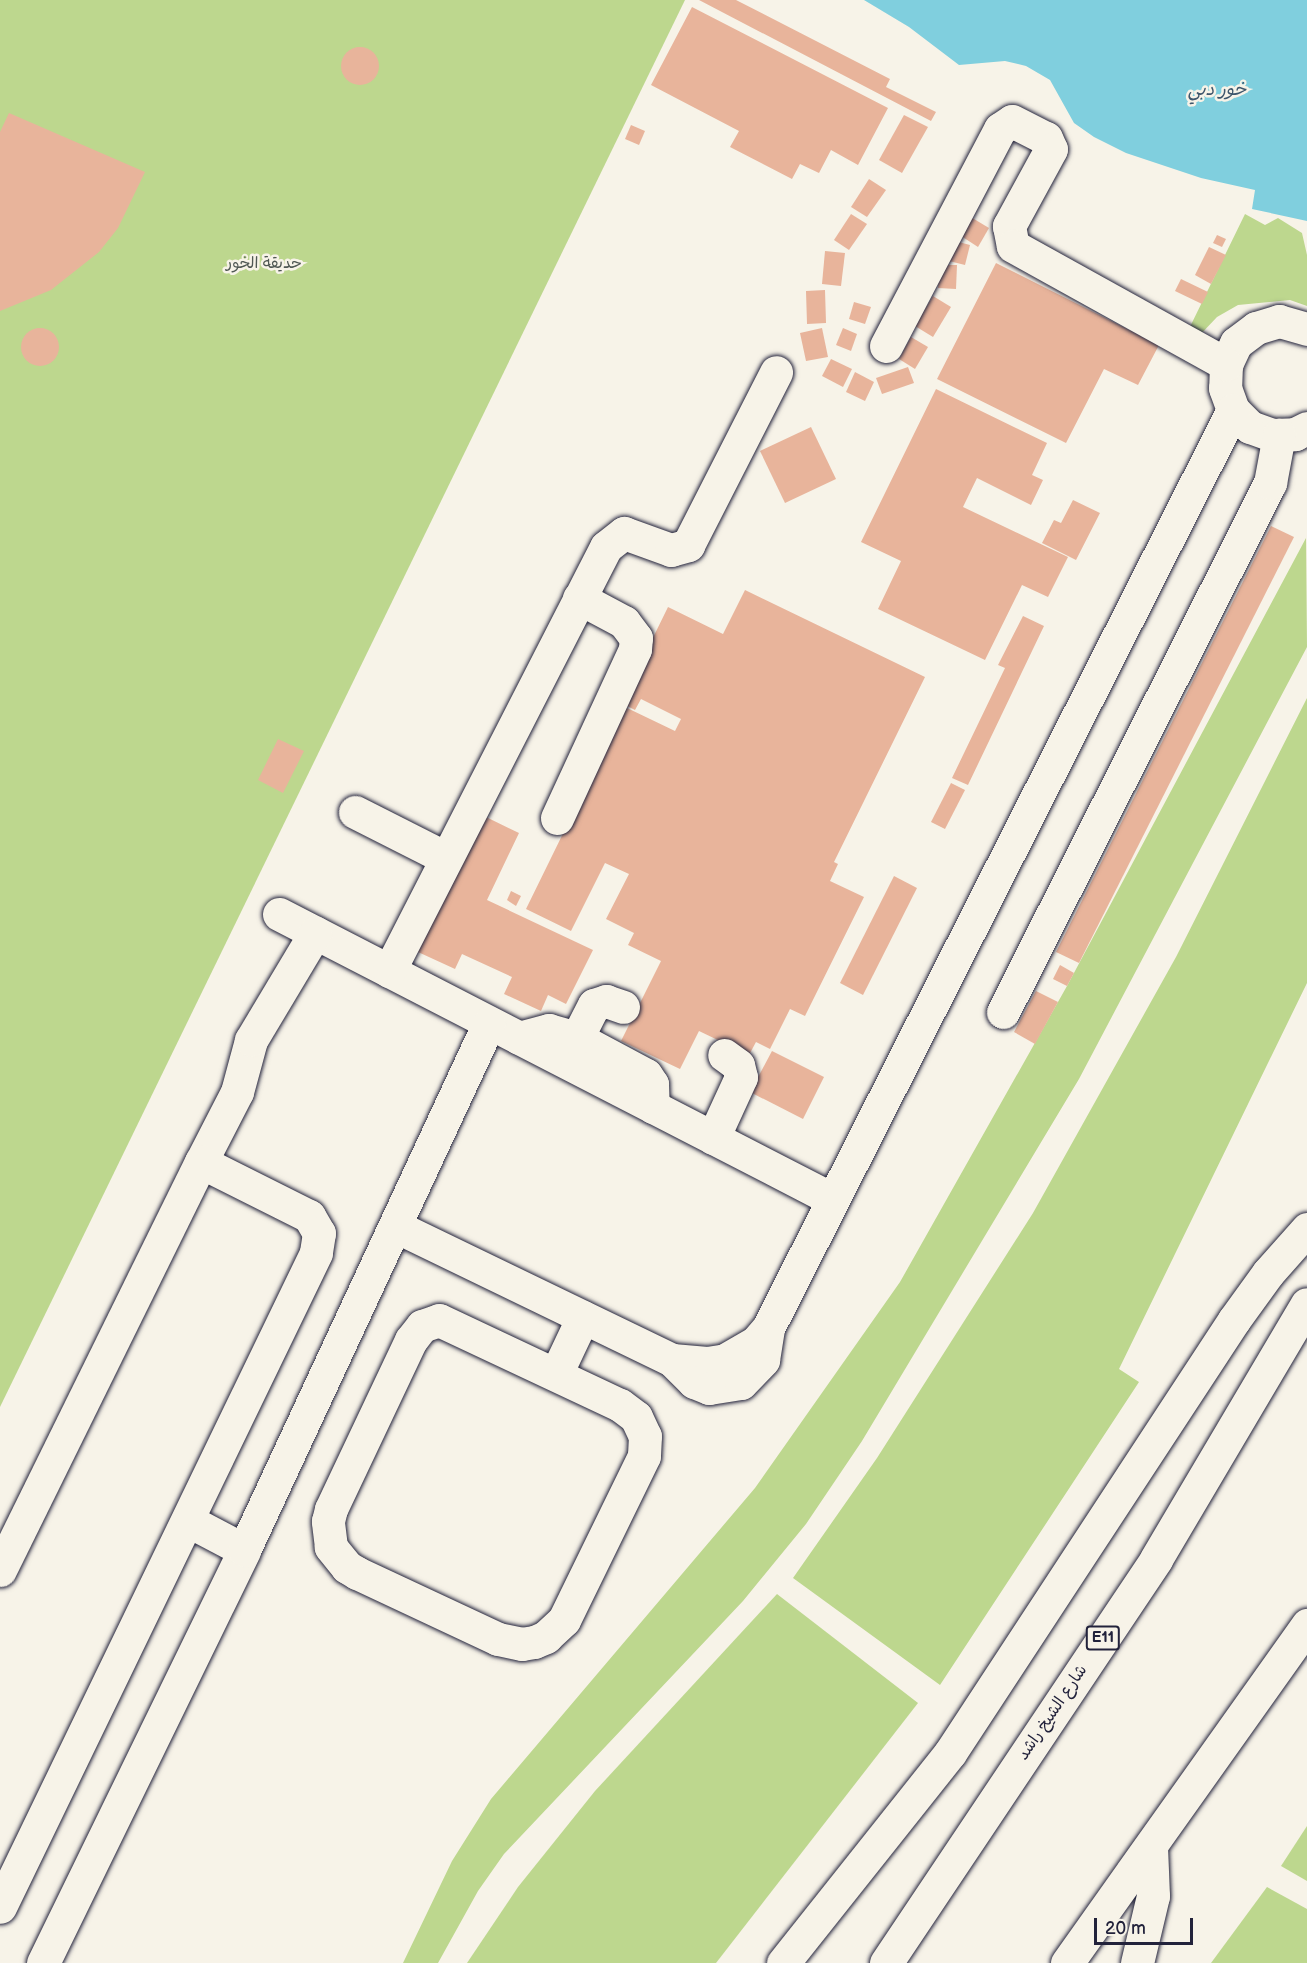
<!DOCTYPE html>
<html>
<head>
<meta charset="utf-8">
<style>
	body { margin:0 }
	#map { position:relative; width:1307px; height:1963px; overflow:hidden; background:#f7f3e8; font-family:"Balsamiq Sans","Playpen Sans Arabic",sans-serif }
	div>[style] { position:absolute }
	[style*='--x'] { left:calc(var(--x)*1px); top:calc(var(--y)*1px); width:calc(var(--w)*1px); rotate:calc(var(--a)*1deg) }
	.green>* { inset:0; background:#bdd78e }
	.water>* { inset:0; background:#80cfde }
	.building>* { inset:0; background:#e8b49b }
	.round { border-radius:50% }
	.roads { filter:drop-shadow(0 0 2px #22223b) drop-shadow(0 0 2px #22223b) }
	.minor>* { height:33px; margin:-16.5px; padding:0 16.5px; transform-origin:16.5px; border-radius:16.5px; background:#f7f3e8 }
	.highway>* { height:33px; margin:-16.5px; padding:0 16.5px; transform-origin:16.5px; border-radius:16.5px; background:#f7f3e8 }
	span { translate:-50% -50%; white-space:nowrap; text-align:center; line-height:1.15; -webkit-text-stroke:5px #f7f3e8; paint-order:stroke }
	.shield-label span { padding:2px 4px; background:#f7f3e8; border:2px solid; border-radius:4px; -webkit-text-stroke-width:0 }
	.shield-label { font-size:15px; color:#22223b; font-weight:700 }
	.park-label { font-size:16px; color:#505854 }
	.street-label { font-size:16px; color:#22223b }
	.water-label { font-size:18px; color:#3e566c; font-style:italic }
	.scale { position:absolute; left:1094px; top:1918px; width:99px; height:27px; box-sizing:border-box; border:3px solid #22223b; border-top:0; padding-left:8px; font-size:18px; line-height:21px; white-space:nowrap; color:#22223b; -webkit-text-stroke:4px #f7f3e8; paint-order:stroke }
</style>
</head>
<body>
<div id="map">
	<div class="green">
		<div style="clip-path:polygon(0 0,685px 0,0 1407px)"></div>
		<div style="clip-path:polygon(1245px 214px,1265px 225px,1278px 218px,1302px 233px,1307px 255px,1307px 306px,1290px 300px,1238px 305px,1217px 317px,1199px 336px,1187px 333px)"></div>
		<div style="clip-path:polygon(1306px 538px,1307px 647px,1079px 1079px,862px 1441px,806px 1524px,743px 1601px,504px 1854px,478px 1891px,438px 1963px,403px 1963px,452px 1861px,491px 1799px,755px 1488px,900px 1282px,1067px 986px)"></div>
		<div style="clip-path:polygon(1307px 698px,1307px 983px,1119px 1369px,1139px 1382px,940px 1685px,793px 1578px,877px 1458px,1033px 1213px,1176px 957px)"></div>
		<div style="clip-path:polygon(777px 1594px,918px 1703px,716px 1963px,467px 1963px,518px 1887px,595px 1791px)"></div>
		<div style="clip-path:polygon(1307px 1826px,1307px 1881px,1281px 1866px)"></div>
		<div style="clip-path:polygon(1267px 1887px,1307px 1909px,1307px 1963px,1211px 1963px)"></div>
	</div>
	<div class="water">
		<div style="clip-path:polygon(864px 0,1307px 0,1307px 221px,1252px 209px,1255px 190px,1201px 178px,1126px 153px,1094px 137px,1074px 123px,1050px 80px,1026px 66px,1005px 61px,959px 65px,909px 27px)"></div>
	</div>
	<div class="building">
		<div style="clip-path:polygon(699px 0,736px 0,890px 79px,886px 87px,936px 112px,931px 121px)"></div>
		<div style="clip-path:polygon(692px 7px,888px 108px,858px 165px,831px 150px,819px 173px,800px 164px,792px 179px,730px 147px,739px 131px,651px 85px)"></div>
		<div class="round" style="left:341px;top:47px;width:38px;height:38px"></div>
		<div style="clip-path:polygon(9px 113px,145px 172px,118px 228px,99px 252px,51px 290px,0 311px,0 132px)"></div>
		<div style="clip-path:polygon(904px 115px,928px 127px,902px 173px,879px 160px)"></div>
		<div style="clip-path:polygon(631px 125px,645px 131px,639px 145px,625px 139px)"></div>
		<div style="clip-path:polygon(869px 179px,886px 190px,867px 217px,851px 207px)"></div>
		<div style="clip-path:polygon(851px 214px,867px 224px,849px 250px,834px 240px)"></div>
		<div style="clip-path:polygon(969px 216px,989px 228px,978px 247px,958px 234px)"></div>
		<div style="clip-path:polygon(1217px 235px,1226px 239px,1222px 247px,1213px 243px)"></div>
		<div style="clip-path:polygon(955px 241px,970px 245px,965px 265px,949px 261px)"></div>
		<div style="clip-path:polygon(1209px 247px,1226px 255px,1211px 284px,1195px 275px)"></div>
		<div style="clip-path:polygon(825px 251px,845px 253px,841px 286px,822px 284px)"></div>
		<div style="clip-path:polygon(996px 263px,1159px 345px,1138px 385px,1104px 369px,1066px 443px,937px 379px)"></div>
		<div style="clip-path:polygon(939px 265px,957px 265px,956px 289px,938px 288px)"></div>
		<div style="clip-path:polygon(1181px 279px,1208px 292px,1202px 304px,1175px 291px)"></div>
		<div style="clip-path:polygon(825px 290px,826px 323px,807px 324px,806px 291px)"></div>
		<div style="clip-path:polygon(933px 296px,951px 307px,933px 337px,915px 326px)"></div>
		<div style="clip-path:polygon(854px 302px,871px 307px,865px 324px,849px 319px)"></div>
		<div class="round" style="left:21px;top:328px;width:38px;height:38px"></div>
		<div style="clip-path:polygon(822px 328px,828px 357px,806px 361px,800px 333px)"></div>
		<div style="clip-path:polygon(843px 328px,857px 334px,851px 351px,836px 345px)"></div>
		<div style="clip-path:polygon(911px 337px,928px 347px,915px 369px,899px 359px)"></div>
		<div style="clip-path:polygon(831px 359px,852px 369px,843px 387px,822px 376px)"></div>
		<div style="clip-path:polygon(908px 367px,914px 383px,882px 394px,876px 378px)"></div>
		<div style="clip-path:polygon(855px 372px,874px 382px,865px 401px,846px 392px)"></div>
		<div style="clip-path:polygon(936px 389px,1047px 443px,1032px 475px,1043px 480px,1031px 505px,977px 478px,963px 507px,1068px 557px,1048px 597px,1022px 585px,985px 660px,878px 609px,901px 561px,861px 542px)"></div>
		<div style="clip-path:polygon(811px 427px,836px 479px,785px 503px,760px 451px)"></div>
		<div style="clip-path:polygon(1073px 500px,1100px 513px,1076px 560px,1042px 543px,1054px 520px,1061px 523px)"></div>
		<div style="clip-path:polygon(1271px 526px,1294px 537px,1079px 963px,1056px 952px)"></div>
		<div style="clip-path:polygon(745px 590px,925px 677px,834px 862px,838px 864px,830px 881px,864px 897px,805px 1016px,790px 1009px,770px 1049px,756px 1042px,749px 1055px,699px 1031px,680px 1069px,621px 1041px,661px 961px,628px 945px,634px 933px,606px 919px,629px 874px,605px 863px,571px 931px,526px 909px,625px 707px,675px 731px,681px 719px,641px 699px,635px 710px,621px 703px,668px 607px,723px 634px)"></div>
		<div style="clip-path:polygon(1023px 616px,1044px 626px,968px 785px,952px 778px,1005px 668px,998px 665px)"></div>
		<div style="clip-path:polygon(278px 739px,304px 751px,283px 793px,258px 780px)"></div>
		<div style="clip-path:polygon(951px 783px,965px 790px,945px 829px,931px 822px)"></div>
		<div style="clip-path:polygon(484px 816px,519px 833px,487px 900px,593px 950px,566px 1004px,548px 995px,541px 1011px,504px 994px,512px 977px,462px 954px,455px 969px,418px 952px)"></div>
		<div style="clip-path:polygon(894px 876px,917px 888px,863px 995px,840px 983px)"></div>
		<div style="clip-path:polygon(511px 891px,521px 896px,516px 906px,507px 900px)"></div>
		<div style="clip-path:polygon(1060px 965px,1074px 973px,1067px 986px,1053px 979px)"></div>
		<div style="clip-path:polygon(1036px 991px,1058px 1002px,1035px 1044px,1014px 1032px)"></div>
		<div style="clip-path:polygon(772px 1051px,824px 1077px,803px 1119px,750px 1092px)"></div>
	</div>
	<div class="roads">
		<div class="minor">
			<div style="--x:1307;--y:329;--w:29;--a:-164"></div>
			<div style="--x:1279;--y:321;--w:24;--a:163"></div>
			<div style="--x:1256;--y:328;--w:25;--a:143"></div>
			<div style="--x:1236;--y:343;--w:23;--a:115"></div>
			<div style="--x:1226;--y:364;--w:24;--a:92"></div>
			<div style="--x:1225;--y:388;--w:23;--a:70"></div>
			<div style="--x:1233;--y:410;--w:24;--a:45"></div>
			<div style="--x:1250;--y:427;--w:23;--a:20"></div>
			<div style="--x:1272;--y:435;--w:23;--a:-2"></div>
			<div style="--x:1295;--y:434;--w:13;--a:-27"></div>
			<div style="--x:886;--y:346;--w:245;--a:-62.3"></div>
			<div style="--x:1000;--y:129;--w:14;--a:-34"></div>
			<div style="--x:1012;--y:121;--w:38;--a:27"></div>
			<div style="--x:1046;--y:138;--w:12;--a:66"></div>
			<div style="--x:1051;--y:149;--w:88;--a:118.6"></div>
			<div style="--x:1009;--y:226;--w:20;--a:79"></div>
			<div style="--x:1013;--y:246;--w:244;--a:29"></div>
			<div style="--x:355;--y:812;--w:102;--a:26.8"></div>
			<div style="--x:557;--y:818;--w:186;--a:-65.2"></div>
			<div style="--x:635;--y:649;--w:11;--a:-85"></div>
			<div style="--x:636;--y:638;--w:20;--a:-127"></div>
			<div style="--x:624;--y:622;--w:51;--a:-151.9"></div>
			<div style="--x:279;--y:914;--w:622;--a:27.27"></div>
			<div style="--x:389;--y:971;--w:476;--a:-62.9"></div>
			<div style="--x:606;--y:547;--w:23;--a:-38"></div>
			<div style="--x:624;--y:533;--w:50;--a:19.9"></div>
			<div style="--x:671;--y:550;--w:18;--a:-16"></div>
			<div style="--x:688;--y:545;--w:194;--a:-63"></div>
			<div style="--x:1003;--y:1012;--w:593;--a:-63.22"></div>
			<div style="--x:1270;--y:483;--w:49;--a:-79.4"></div>
			<div style="--x:519;--y:1038;--w:31;--a:-15"></div>
			<div style="--x:549;--y:1030;--w:29;--a:16"></div>
			<div style="--x:577;--y:1038;--w:78;--a:28.2"></div>
			<div style="--x:646;--y:1075;--w:11;--a:56"></div>
			<div style="--x:652;--y:1084;--w:23;--a:88"></div>
			<div style="--x:577;--y:1038;--w:37;--a:-63"></div>
			<div style="--x:594;--y:1005;--w:13;--a:-18"></div>
			<div style="--x:606;--y:1001;--w:18;--a:19"></div>
			<div style="--x:713;--y:1138;--w:67;--a:-65.3"></div>
			<div style="--x:741;--y:1077;--w:12;--a:-104"></div>
			<div style="--x:738;--y:1065;--w:17;--a:-144"></div>
			<div style="--x:201;--y:1162;--w:79;--a:-62.8"></div>
			<div style="--x:237;--y:1092;--w:54;--a:-74.9"></div>
			<div style="--x:251;--y:1040;--w:125;--a:-59.1"></div>
			<div style="--x:395;--y:1226;--w:308;--a:25.8"></div>
			<div style="--x:672;--y:1360;--w:35;--a:5"></div>
			<div style="--x:707;--y:1363;--w:18;--a:-9"></div>
			<div style="--x:725;--y:1360;--w:36;--a:-30"></div>
			<div style="--x:756;--y:1342;--w:18;--a:-49"></div>
			<div style="--x:768;--y:1328;--w:1029;--a:-63.14"></div>
			<div style="--x:439;--y:1320;--w:200;--a:25.2"></div>
			<div style="--x:620;--y:1405;--w:20;--a:37"></div>
			<div style="--x:636;--y:1417;--w:21;--a:65"></div>
			<div style="--x:645;--y:1436;--w:20;--a:93"></div>
			<div style="--x:644;--y:1456;--w:182;--a:116"></div>
			<div style="--x:564;--y:1620;--w:25;--a:137"></div>
			<div style="--x:546;--y:1637;--w:13;--a:157"></div>
			<div style="--x:534;--y:1642;--w:12;--a:171"></div>
			<div style="--x:522;--y:1644;--w:25;--a:-168"></div>
			<div style="--x:498;--y:1639;--w:156;--a:-154.9"></div>
			<div style="--x:357;--y:1573;--w:12;--a:-149"></div>
			<div style="--x:347;--y:1567;--w:26;--a:-129"></div>
			<div style="--x:331;--y:1547;--w:26;--a:-97"></div>
			<div style="--x:328;--y:1521;--w:12;--a:-76"></div>
			<div style="--x:331;--y:1509;--w:187;--a:-64.7"></div>
			<div style="--x:411;--y:1340;--w:18;--a:-52"></div>
			<div style="--x:422;--y:1326;--w:18;--a:-19"></div>
			<div style="--x:672;--y:1360;--w:31;--a:45"></div>
			<div style="--x:694;--y:1382;--w:16;--a:22"></div>
			<div style="--x:709;--y:1388;--w:32;--a:-9"></div>
			<div style="--x:741;--y:1383;--w:32;--a:-46"></div>
			<div style="--x:763;--y:1360;--w:31;--a:-81"></div>
			<div style="--x:556;--y:1374;--w:63;--a:-64.7"></div>
			<div style="--x:189;--y:1521;--w:62;--a:27.8"></div>
			<div style="--x:0;--y:1570;--w:455;--a:-63.8"></div>
			<div style="--x:201;--y:1162;--w:121;--a:26.6"></div>
			<div style="--x:309;--y:1216;--w:20;--a:60"></div>
			<div style="--x:319;--y:1233;--w:20;--a:99"></div>
			<div style="--x:316;--y:1253;--w:726;--a:115.79"></div>
			<div style="--x:43;--y:1963;--w:459;--a:-64"></div>
			<div style="--x:244;--y:1550;--w:581;--a:-65.07"></div>
			<div style="--x:1137;--y:1963;--w:69;--a:-76.6"></div>
			<div style="--x:1153;--y:1896;--w:49;--a:-92.3"></div>
		</div>
		<div class="highway">
			<div style="--x:783;--y:1963;--w:268;--a:-51.5"></div>
			<div style="--x:950;--y:1753;--w:518;--a:-56.74"></div>
			<div style="--x:1234;--y:1320;--w:58;--a:-54.1"></div>
			<div style="--x:1268;--y:1273;--w:59;--a:-48.4"></div>
			<div style="--x:886;--y:1963;--w:486;--a:-56.2"></div>
			<div style="--x:1156;--y:1559;--w:296;--a:-59.4"></div>
			<div style="--x:1067;--y:1963;--w:415;--a:-54.6"></div>
		</div>
	</div>
	<div class="shield-label">
		<span style="left:1103px;top:1638px">E11</span>
	</div>
	<div class="park-label">
		<span style="left:264px;top:264px">حديقة الخور</span>
	</div>
	<div class="street-label">
		<span style="left:1053px;top:1713px;rotate:-56deg">شارع الشيخ راشد</span>
	</div>
	<div class="water-label">
		<span style="left:1217px;top:90px">خور دبي</span>
	</div>
	<div class="scale">20 m</div>
</div>
</body>
</html>
